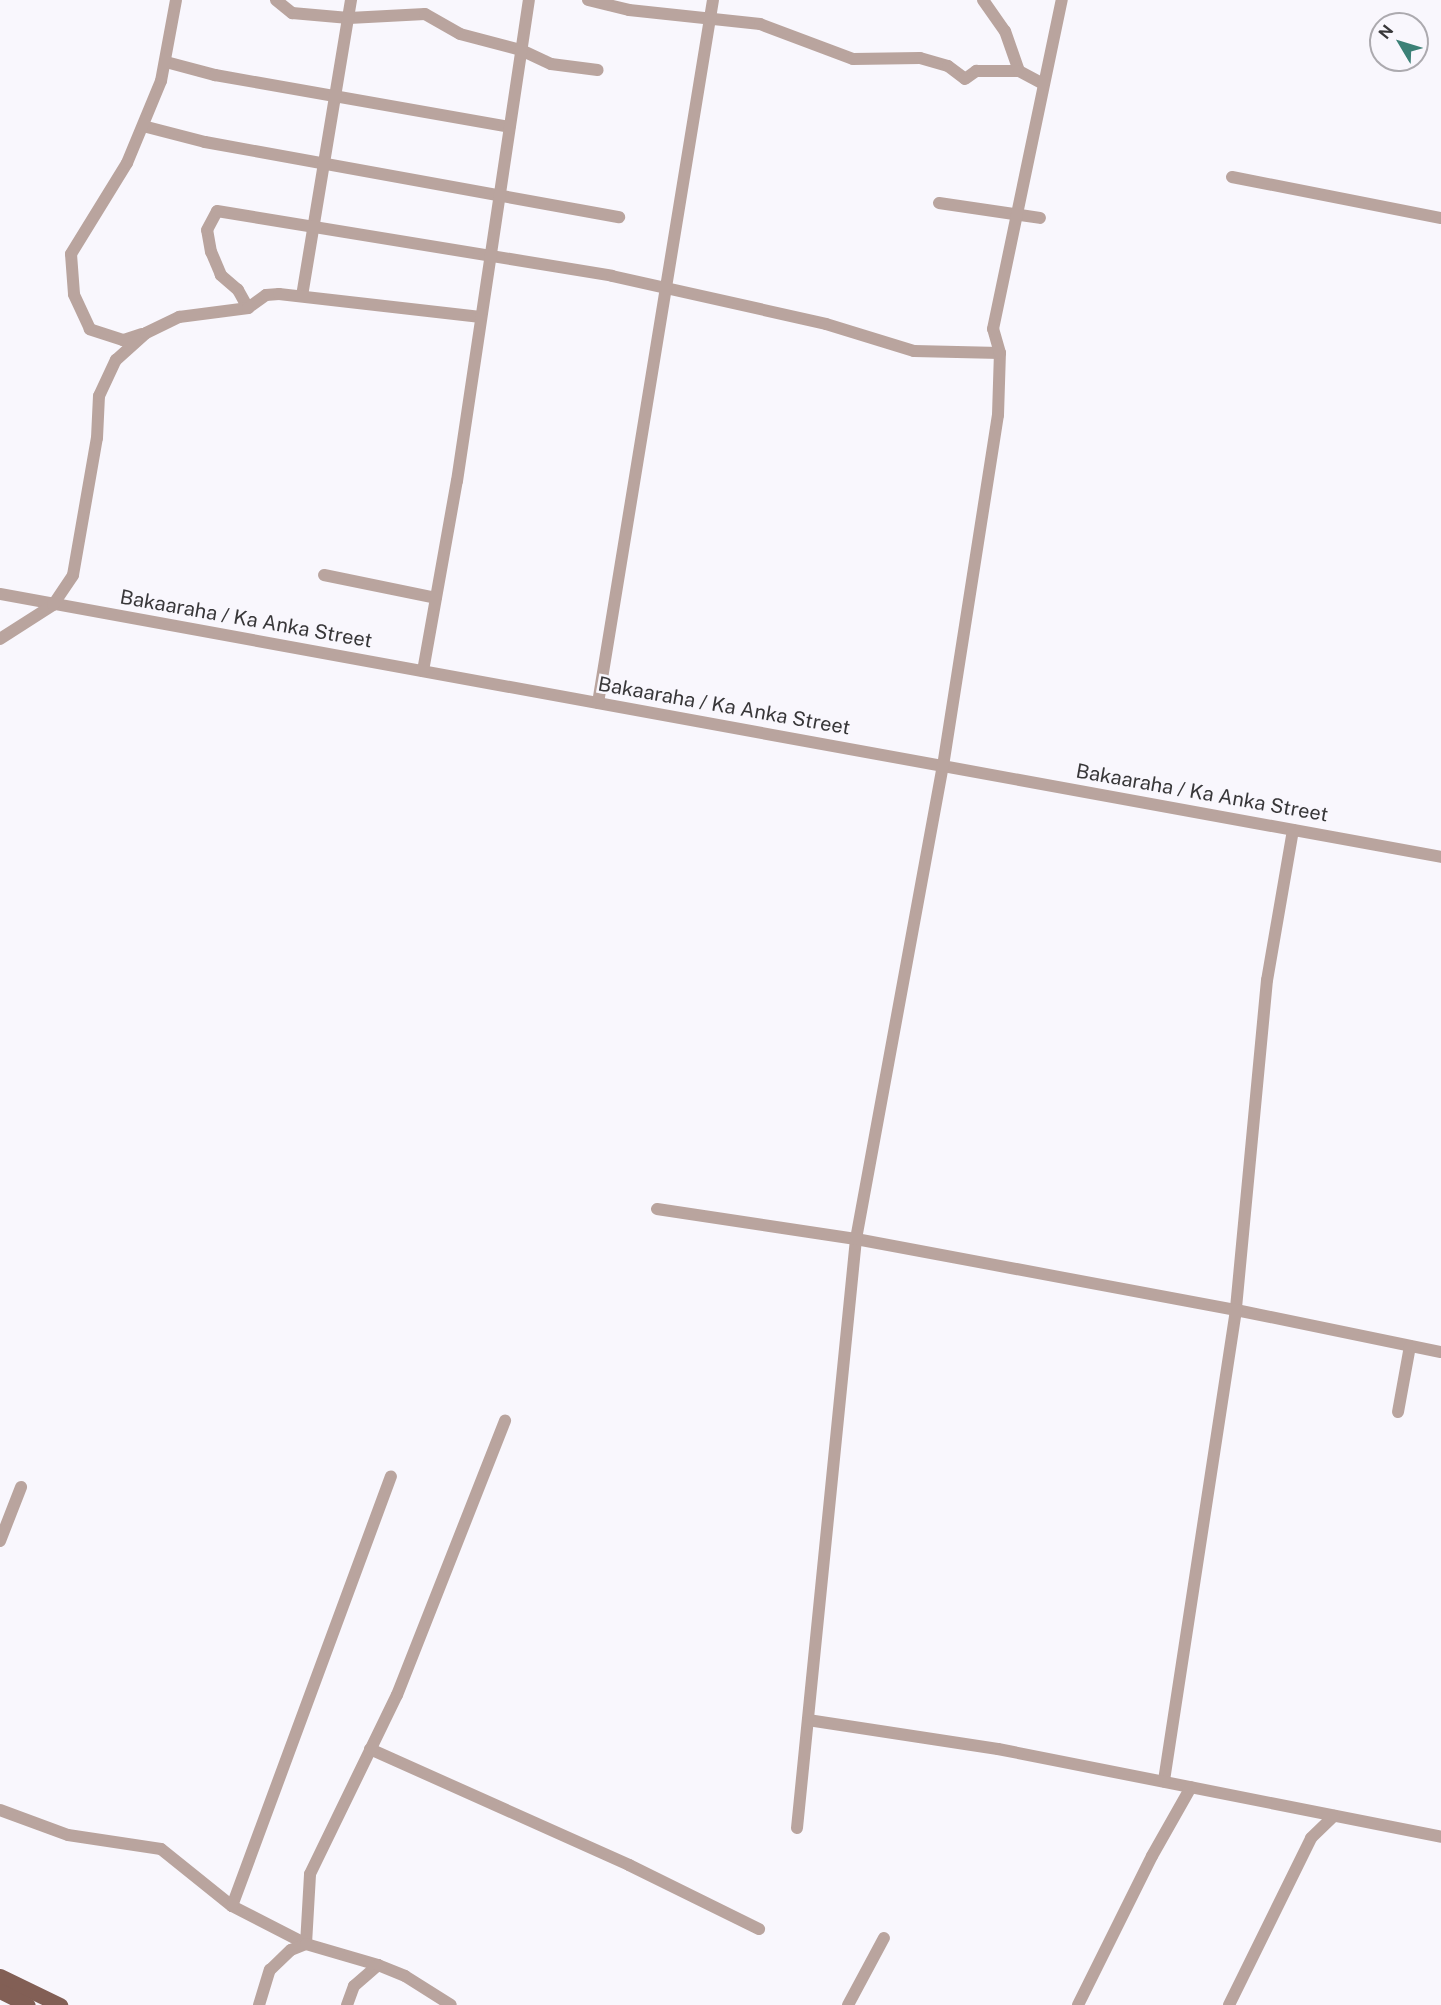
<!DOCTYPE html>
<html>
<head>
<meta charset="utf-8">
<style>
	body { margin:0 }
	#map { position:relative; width:1441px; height:2005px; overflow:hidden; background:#f9f7fd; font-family:"Public Sans",sans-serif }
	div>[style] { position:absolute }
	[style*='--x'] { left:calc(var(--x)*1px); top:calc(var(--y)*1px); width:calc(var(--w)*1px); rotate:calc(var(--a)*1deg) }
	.minor>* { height:12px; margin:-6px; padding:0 6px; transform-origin:6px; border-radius:6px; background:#b9a49e }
	.major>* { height:15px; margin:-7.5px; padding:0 7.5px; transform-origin:7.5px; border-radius:7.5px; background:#825f55 }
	span { translate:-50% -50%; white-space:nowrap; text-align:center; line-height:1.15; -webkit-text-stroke:5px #f9f7fd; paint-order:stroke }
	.street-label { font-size:20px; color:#383739 }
	.north { position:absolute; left:1369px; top:12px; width:60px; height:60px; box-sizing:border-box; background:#f9f7fd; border:2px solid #acaaaf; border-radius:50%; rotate:308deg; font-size:16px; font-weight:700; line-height:24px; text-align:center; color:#383739 }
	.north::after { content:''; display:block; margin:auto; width:21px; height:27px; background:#3c8177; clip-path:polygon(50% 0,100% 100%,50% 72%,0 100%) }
</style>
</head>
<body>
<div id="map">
	<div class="minor">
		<div style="--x:276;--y:0;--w:21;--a:39"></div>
		<div style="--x:292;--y:13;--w:57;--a:5"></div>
		<div style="--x:349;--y:18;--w:76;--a:-3"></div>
		<div style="--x:425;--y:14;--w:40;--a:29.7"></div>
		<div style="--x:460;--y:34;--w:63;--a:14.7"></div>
		<div style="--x:521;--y:50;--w:33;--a:25"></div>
		<div style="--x:551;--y:64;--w:47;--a:7.3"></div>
		<div style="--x:588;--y:0;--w:42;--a:13.7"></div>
		<div style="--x:629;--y:10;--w:132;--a:6.1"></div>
		<div style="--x:760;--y:24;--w:99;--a:20.6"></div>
		<div style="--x:853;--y:59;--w:67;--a:-0.9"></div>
		<div style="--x:920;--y:58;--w:29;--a:16"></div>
		<div style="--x:948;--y:66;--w:21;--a:37"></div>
		<div style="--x:965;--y:79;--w:14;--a:-36"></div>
		<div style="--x:976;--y:71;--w:43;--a:0"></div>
		<div style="--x:983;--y:0;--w:38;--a:55"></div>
		<div style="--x:1005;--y:31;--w:42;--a:70.7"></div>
		<div style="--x:1019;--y:71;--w:26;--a:28"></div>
		<div style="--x:166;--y:62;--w:51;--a:14.9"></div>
		<div style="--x:215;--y:75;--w:299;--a:10"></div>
		<div style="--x:143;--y:126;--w:64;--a:14.5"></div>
		<div style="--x:205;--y:142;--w:421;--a:10.3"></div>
		<div style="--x:1232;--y:177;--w:213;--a:11.1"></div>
		<div style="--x:939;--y:203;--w:102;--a:8.4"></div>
		<div style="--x:302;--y:296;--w:300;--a:-80.6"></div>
		<div style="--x:248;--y:308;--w:21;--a:-119"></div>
		<div style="--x:238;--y:290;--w:23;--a:-139"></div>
		<div style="--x:221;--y:275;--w:25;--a:-113"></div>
		<div style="--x:211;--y:252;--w:22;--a:-100"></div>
		<div style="--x:207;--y:230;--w:21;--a:-62"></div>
		<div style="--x:217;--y:211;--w:400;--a:9.3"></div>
		<div style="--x:612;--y:276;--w:219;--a:12.6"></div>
		<div style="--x:826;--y:324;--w:92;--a:17.1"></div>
		<div style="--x:914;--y:351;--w:86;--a:1.3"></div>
		<div style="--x:142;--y:334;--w:20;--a:162"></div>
		<div style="--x:123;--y:340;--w:35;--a:-162"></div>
		<div style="--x:90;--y:329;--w:38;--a:-115"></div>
		<div style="--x:74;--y:294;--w:40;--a:-94.3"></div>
		<div style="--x:71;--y:254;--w:107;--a:-58.4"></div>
		<div style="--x:127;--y:163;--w:89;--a:-67.5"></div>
		<div style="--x:161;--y:81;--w:82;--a:-79.5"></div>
		<div style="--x:324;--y:575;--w:114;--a:11.6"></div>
		<div style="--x:0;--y:594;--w:1465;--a:10.34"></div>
		<div style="--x:0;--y:639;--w:63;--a:-32.7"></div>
		<div style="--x:53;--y:605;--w:36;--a:-56"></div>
		<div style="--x:73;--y:575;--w:139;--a:-80.1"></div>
		<div style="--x:97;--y:438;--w:42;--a:-87.3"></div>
		<div style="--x:99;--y:396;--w:40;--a:-65"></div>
		<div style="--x:116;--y:360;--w:40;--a:-42"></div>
		<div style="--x:146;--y:333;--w:37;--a:-26"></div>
		<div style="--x:179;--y:317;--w:70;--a:-7.4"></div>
		<div style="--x:248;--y:308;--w:22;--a:-36"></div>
		<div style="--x:266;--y:295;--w:13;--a:-4"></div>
		<div style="--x:279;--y:294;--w:203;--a:6.5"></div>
		<div style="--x:423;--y:671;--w:193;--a:-79.9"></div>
		<div style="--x:457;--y:481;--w:486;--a:-81.5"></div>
		<div style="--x:598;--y:703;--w:712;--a:-80.71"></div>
		<div style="--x:1293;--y:830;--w:152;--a:99.8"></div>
		<div style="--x:1267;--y:980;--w:331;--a:95.4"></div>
		<div style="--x:1236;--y:1310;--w:209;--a:11.6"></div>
		<div style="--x:657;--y:1209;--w:201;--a:8.6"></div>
		<div style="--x:856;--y:1239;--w:387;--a:10.6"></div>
		<div style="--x:1236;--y:1310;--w:477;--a:98.7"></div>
		<div style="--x:1398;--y:1412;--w:67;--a:-79.7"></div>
		<div style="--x:0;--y:1541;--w:58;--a:-68.7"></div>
		<div style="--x:808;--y:1720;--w:192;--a:8.7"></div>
		<div style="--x:998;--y:1749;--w:452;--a:11.2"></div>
		<div style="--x:370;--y:1749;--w:284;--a:24.1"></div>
		<div style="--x:629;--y:1865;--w:145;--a:26.2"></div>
		<div style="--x:0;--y:1810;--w:72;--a:20.2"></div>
		<div style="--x:68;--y:1835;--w:94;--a:8.6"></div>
		<div style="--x:161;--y:1849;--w:91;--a:38.8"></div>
		<div style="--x:232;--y:1906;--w:83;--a:27.2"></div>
		<div style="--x:306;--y:1944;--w:70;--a:-86.7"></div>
		<div style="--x:310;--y:1874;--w:199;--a:-64.1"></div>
		<div style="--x:397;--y:1695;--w:295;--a:-68.5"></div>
		<div style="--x:797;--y:1828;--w:592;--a:-84.28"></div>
		<div style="--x:856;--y:1239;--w:481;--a:-79.6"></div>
		<div style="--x:943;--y:766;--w:355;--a:-81.1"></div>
		<div style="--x:998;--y:415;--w:62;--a:-88.2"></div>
		<div style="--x:1000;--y:353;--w:25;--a:-106"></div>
		<div style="--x:993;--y:329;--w:336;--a:-78.2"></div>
		<div style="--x:232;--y:1906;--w:458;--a:-69.7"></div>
		<div style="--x:259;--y:2005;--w:37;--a:-73"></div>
		<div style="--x:270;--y:1970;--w:29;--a:-44"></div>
		<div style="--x:291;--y:1950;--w:16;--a:-22"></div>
		<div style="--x:306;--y:1944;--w:75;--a:16.3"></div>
		<div style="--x:347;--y:2005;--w:20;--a:-70"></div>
		<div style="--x:354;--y:1986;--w:32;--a:-41"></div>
		<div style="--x:378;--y:1965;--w:29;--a:22"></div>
		<div style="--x:405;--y:1976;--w:54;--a:32.2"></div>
		<div style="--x:848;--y:2005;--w:76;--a:-61.8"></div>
		<div style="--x:1078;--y:2005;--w:166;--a:-63.6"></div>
		<div style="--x:1152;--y:1856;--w:79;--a:-60.5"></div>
		<div style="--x:1229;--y:2005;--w:186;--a:-63.8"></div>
		<div style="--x:1311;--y:1838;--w:32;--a:-44"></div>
	</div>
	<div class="major">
		<div style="--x:0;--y:1976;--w:67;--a:25.8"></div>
		<div style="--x:0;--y:1991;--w:31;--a:27"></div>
	</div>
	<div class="street-label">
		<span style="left:246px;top:619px;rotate:10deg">Bakaaraha / Ka Anka Street</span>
		<span style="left:724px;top:706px;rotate:10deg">Bakaaraha / Ka Anka Street</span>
		<span style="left:1202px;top:793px;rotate:10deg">Bakaaraha / Ka Anka Street</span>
	</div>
	<div class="north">N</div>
</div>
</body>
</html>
